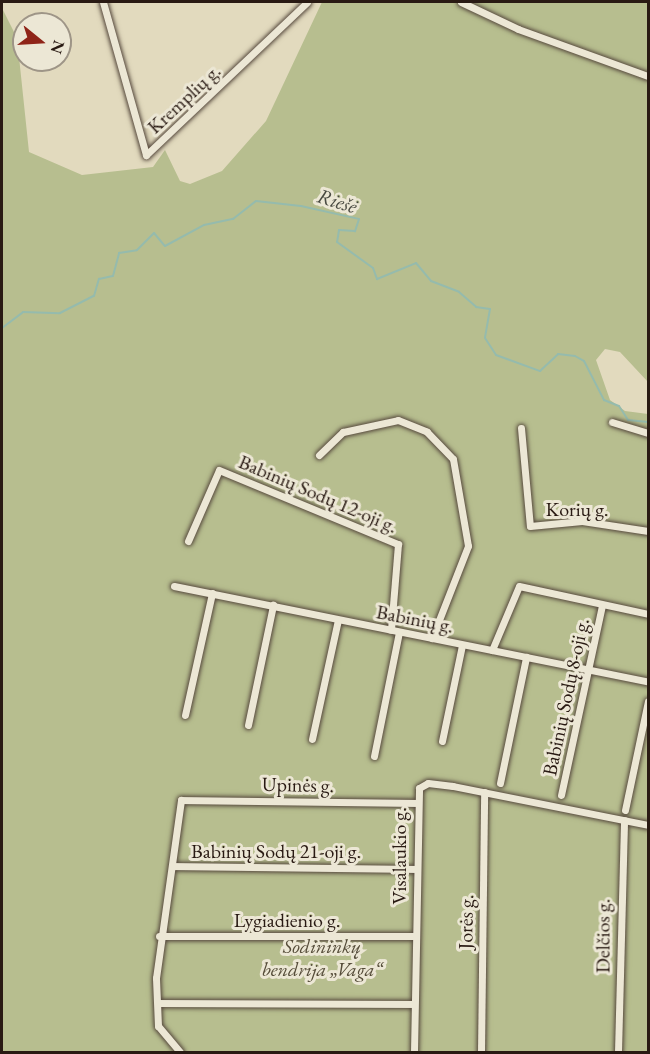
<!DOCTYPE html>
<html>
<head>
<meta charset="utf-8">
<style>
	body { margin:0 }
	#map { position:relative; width:650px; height:1054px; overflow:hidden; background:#e2dabe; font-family:"EB Garamond",serif }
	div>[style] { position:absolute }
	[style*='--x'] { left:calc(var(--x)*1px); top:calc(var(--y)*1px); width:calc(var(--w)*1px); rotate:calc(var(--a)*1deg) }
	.green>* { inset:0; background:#b7be8f }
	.stream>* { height:2px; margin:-1px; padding:0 1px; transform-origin:1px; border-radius:1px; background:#95bbad }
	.roads { filter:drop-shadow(0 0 2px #574a3e) drop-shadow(0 0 2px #574a3e) }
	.street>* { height:7px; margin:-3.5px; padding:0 3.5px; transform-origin:3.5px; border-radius:3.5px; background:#ece7d5 }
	span { translate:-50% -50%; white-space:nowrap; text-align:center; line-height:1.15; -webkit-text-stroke:6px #ece7d5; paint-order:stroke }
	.street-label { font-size:20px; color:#291a13 }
	.park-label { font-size:20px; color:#544b38; font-style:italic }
	.water-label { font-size:21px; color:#494a41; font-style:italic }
	.frame { position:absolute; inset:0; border:3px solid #291a13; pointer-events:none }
	.north { position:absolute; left:12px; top:12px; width:60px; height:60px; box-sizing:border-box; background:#ece7d5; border:2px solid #9e9587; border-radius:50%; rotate:108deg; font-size:16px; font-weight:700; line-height:24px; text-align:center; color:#291a13 }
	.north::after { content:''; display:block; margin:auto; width:21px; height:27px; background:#8f2418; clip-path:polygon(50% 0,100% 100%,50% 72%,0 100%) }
</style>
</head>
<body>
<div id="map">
	<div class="green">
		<div style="clip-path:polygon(322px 2px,648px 2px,648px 382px,620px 352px,605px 349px,596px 360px,610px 400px,625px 411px,648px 414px,648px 1052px,2px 1052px,2px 8px,17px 38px,29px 152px,82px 175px,153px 167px,165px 150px,180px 181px,190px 184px,222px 171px,266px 121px)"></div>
	</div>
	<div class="stream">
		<div style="--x:2;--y:328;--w:26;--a:-37"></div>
		<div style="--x:23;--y:312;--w:37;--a:2"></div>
		<div style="--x:60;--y:313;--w:38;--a:-27"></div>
		<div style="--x:94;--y:296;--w:18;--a:-74"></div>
		<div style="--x:99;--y:279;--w:14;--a:-12"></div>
		<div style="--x:113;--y:276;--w:24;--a:-75"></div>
		<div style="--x:119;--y:253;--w:18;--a:-9"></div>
		<div style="--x:137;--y:250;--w:24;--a:-45"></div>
		<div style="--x:154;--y:233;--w:17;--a:50"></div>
		<div style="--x:165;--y:246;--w:44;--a:-28.3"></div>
		<div style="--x:204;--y:225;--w:30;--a:-12"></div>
		<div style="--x:233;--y:219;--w:29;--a:-38"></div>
		<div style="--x:256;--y:201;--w:45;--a:6.3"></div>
		<div style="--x:301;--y:206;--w:59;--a:12.6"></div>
		<div style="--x:359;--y:219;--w:13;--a:108"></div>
		<div style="--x:355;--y:231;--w:16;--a:-176"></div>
		<div style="--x:339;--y:230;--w:12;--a:99"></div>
		<div style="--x:337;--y:242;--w:44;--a:35.8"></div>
		<div style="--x:373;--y:268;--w:12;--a:70"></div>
		<div style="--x:377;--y:279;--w:42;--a:-22.3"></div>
		<div style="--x:416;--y:263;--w:23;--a:50"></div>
		<div style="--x:431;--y:281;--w:30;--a:21"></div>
		<div style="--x:459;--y:292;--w:23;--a:41"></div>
		<div style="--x:476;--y:307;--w:14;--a:8"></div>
		<div style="--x:490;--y:309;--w:29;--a:100"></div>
		<div style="--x:485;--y:338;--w:20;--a:57"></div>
		<div style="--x:496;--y:355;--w:47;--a:20"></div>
		<div style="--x:540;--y:371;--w:25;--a:-43"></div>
		<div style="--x:558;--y:354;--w:17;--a:7"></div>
		<div style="--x:575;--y:356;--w:10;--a:29"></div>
		<div style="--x:584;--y:361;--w:44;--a:62.9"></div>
		<div style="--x:604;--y:400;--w:16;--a:22"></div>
		<div style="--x:619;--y:406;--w:17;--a:57"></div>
		<div style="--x:628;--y:420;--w:20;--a:6"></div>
	</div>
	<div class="roads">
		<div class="street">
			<div style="--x:103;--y:2;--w:159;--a:74.3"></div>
			<div style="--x:146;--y:155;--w:222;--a:-43.5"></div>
			<div style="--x:461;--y:2;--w:63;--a:25.3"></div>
			<div style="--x:518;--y:29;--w:138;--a:19.9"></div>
			<div style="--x:612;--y:422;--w:38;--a:17"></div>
			<div style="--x:521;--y:428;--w:98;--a:84.8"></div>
			<div style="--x:530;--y:526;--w:52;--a:-5.5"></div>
			<div style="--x:582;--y:521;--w:67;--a:8.6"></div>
			<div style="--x:319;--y:455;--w:33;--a:-44"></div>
			<div style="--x:343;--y:432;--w:56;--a:-12.3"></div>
			<div style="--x:398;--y:420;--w:31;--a:22"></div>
			<div style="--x:427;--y:432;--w:37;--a:46"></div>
			<div style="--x:453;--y:459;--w:88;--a:80.2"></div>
			<div style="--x:468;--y:546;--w:99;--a:111.4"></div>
			<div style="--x:188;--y:541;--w:77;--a:-66.4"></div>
			<div style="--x:219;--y:470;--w:194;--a:22.5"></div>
			<div style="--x:398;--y:544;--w:86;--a:94.7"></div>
			<div style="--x:174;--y:586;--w:484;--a:11.4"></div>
			<div style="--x:492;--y:650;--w:69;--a:-67.1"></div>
			<div style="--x:519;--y:586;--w:132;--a:12.2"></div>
			<div style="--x:185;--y:715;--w:125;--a:-77.5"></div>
			<div style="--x:248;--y:725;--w:123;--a:-78.2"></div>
			<div style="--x:312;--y:739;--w:122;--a:-77.7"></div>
			<div style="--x:442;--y:741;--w:98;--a:-78.2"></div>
			<div style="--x:374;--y:756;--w:126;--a:-78.6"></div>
			<div style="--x:500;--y:783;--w:129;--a:-78.3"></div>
			<div style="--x:561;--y:795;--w:194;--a:-77.8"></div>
			<div style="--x:625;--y:810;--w:111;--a:-78.1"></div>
			<div style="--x:172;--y:866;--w:243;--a:0.7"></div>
			<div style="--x:159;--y:936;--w:256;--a:0"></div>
			<div style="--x:159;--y:1003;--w:255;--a:0.2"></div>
			<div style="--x:180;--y:1052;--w:34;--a:-130"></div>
			<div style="--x:158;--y:1026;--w:48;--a:-92.4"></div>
			<div style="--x:156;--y:978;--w:180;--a:-82"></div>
			<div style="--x:181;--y:800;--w:234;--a:0.7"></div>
			<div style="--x:414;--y:1052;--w:264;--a:-88.9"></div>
			<div style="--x:419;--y:788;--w:10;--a:-29"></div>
			<div style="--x:428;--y:783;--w:25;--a:7"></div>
			<div style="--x:453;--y:786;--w:199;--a:11.3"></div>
			<div style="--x:481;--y:1052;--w:260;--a:-89.3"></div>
			<div style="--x:618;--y:1052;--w:232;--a:-88.5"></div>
		</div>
	</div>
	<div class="street-label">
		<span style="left:184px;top:99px;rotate:-43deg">Kremplių g.</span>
		<span style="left:318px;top:494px;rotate:23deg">Babinių Sodų 12-oji g.</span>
		<span style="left:577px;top:509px">Korių g.</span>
		<span style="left:415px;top:619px;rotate:11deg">Babinių g.</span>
		<span style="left:566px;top:697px;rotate:-78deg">Babinių Sodų 8-oji g.</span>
		<span style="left:298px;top:785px;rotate:1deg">Upinės g.</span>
		<span style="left:276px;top:851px">Babinių Sodų 21-oji g.</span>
		<span style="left:399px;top:856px;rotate:-90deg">Visalaukio g.</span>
		<span style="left:287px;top:920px">Lygiadienio g.</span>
		<span style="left:466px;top:922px;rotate:-89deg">Jorės g.</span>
		<span style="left:603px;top:936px;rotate:-90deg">Delčios g.</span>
	</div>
	<div class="park-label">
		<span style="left:322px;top:958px">Sodininkų<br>bendrija „Vaga“</span>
	</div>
	<div class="water-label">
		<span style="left:337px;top:201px;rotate:17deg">Riešė</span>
	</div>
	<div class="frame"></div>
	<div class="north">N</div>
</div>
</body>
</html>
